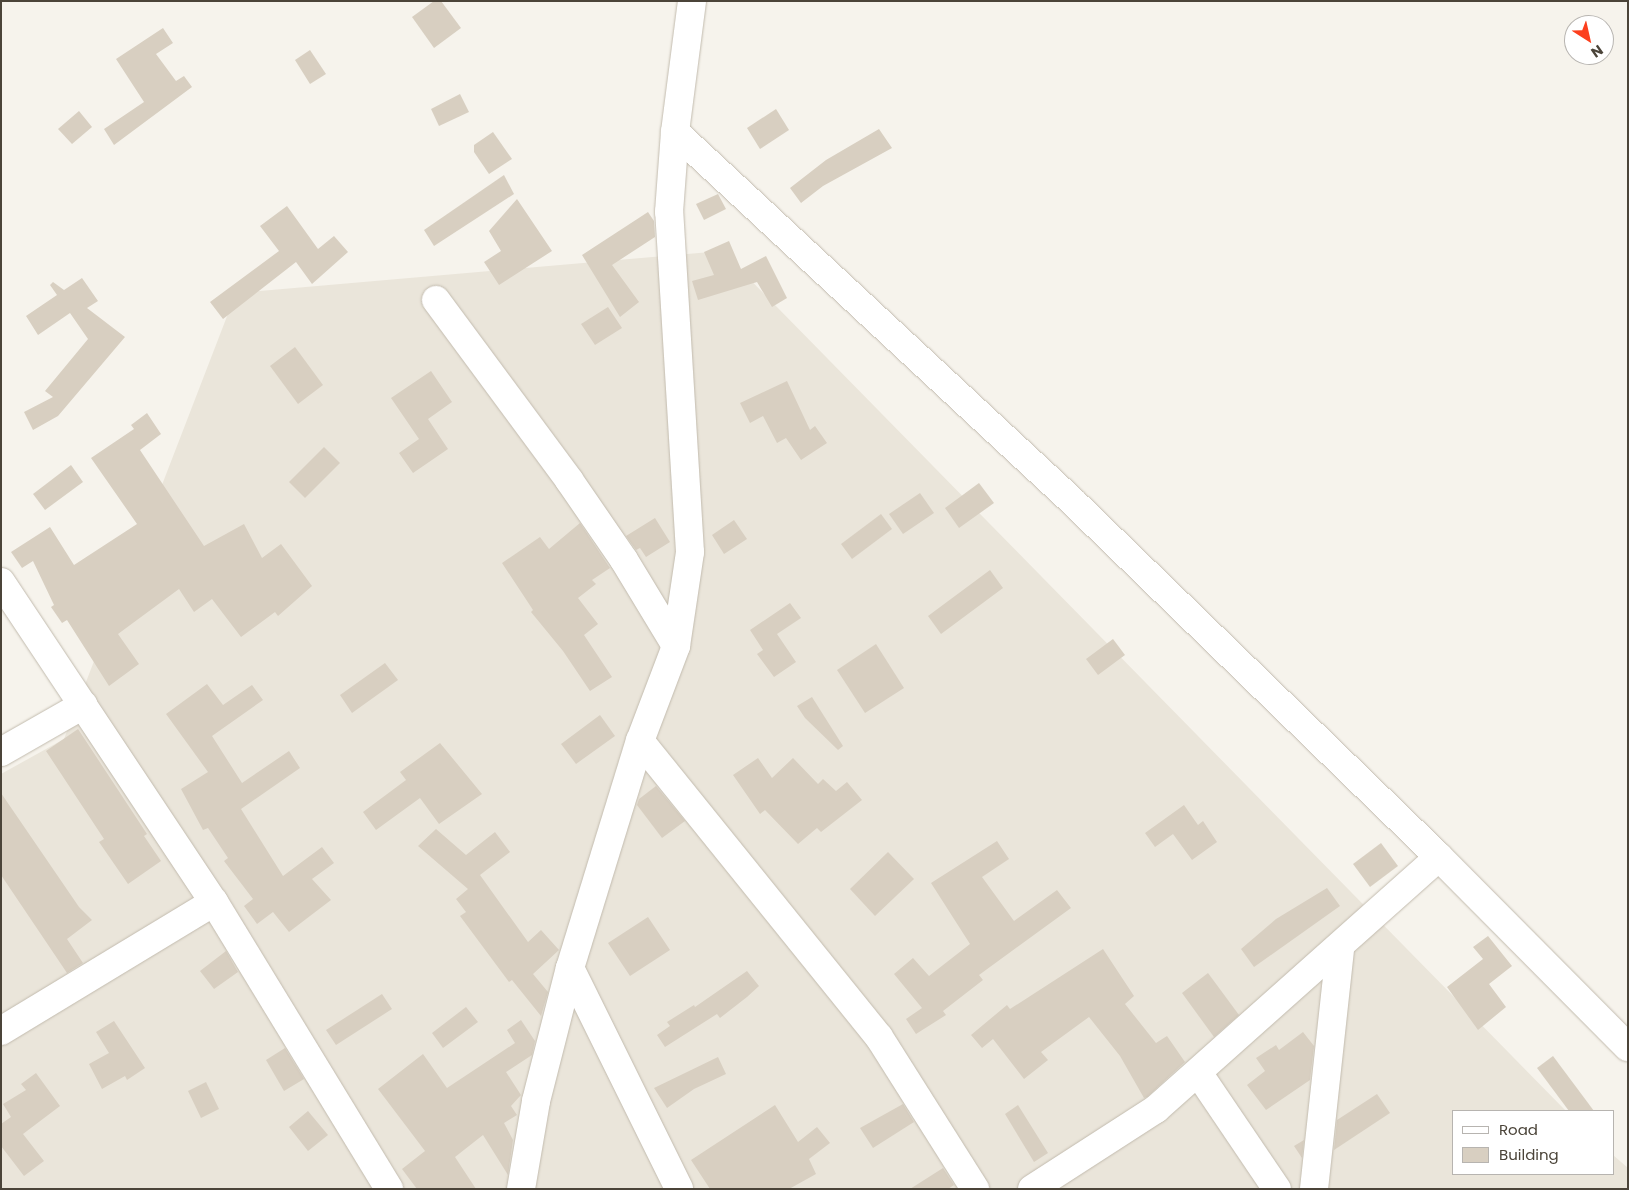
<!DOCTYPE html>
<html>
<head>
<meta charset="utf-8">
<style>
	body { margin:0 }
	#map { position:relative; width:1629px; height:1190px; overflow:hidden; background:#f6f3ec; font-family:Poppins,sans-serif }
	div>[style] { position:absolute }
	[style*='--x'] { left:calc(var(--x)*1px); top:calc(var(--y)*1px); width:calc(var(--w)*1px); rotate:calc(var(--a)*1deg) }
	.residential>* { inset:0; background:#eae5da }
	.building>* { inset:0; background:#d8cfc1 }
	.roads { filter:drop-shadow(0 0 1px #c2bbae) drop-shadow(0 0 1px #c2bbae) }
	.minor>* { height:28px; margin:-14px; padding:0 14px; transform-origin:14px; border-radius:14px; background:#fff }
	span { translate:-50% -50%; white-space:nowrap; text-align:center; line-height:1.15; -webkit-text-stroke:5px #fff; paint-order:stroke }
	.frame { position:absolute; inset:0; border:2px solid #4b4439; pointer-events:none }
	.legend { position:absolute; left:1452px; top:1110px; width:162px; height:65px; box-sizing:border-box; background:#fff; border:1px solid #b7b4b0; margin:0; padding:6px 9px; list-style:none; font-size:15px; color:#4b4439 }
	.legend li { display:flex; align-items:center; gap:10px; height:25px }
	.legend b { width:25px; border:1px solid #b7b4b0 }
	.north { position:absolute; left:1564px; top:15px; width:50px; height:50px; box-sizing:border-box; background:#fff; border:1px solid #b7b4b0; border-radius:50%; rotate:145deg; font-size:14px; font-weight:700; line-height:20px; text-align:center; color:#4b4439 }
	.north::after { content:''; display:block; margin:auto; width:18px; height:22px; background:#fc3f1d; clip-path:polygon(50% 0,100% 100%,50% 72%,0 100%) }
</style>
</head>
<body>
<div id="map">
	<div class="residential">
		<div style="clip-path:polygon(722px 251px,1566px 1111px,1453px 1111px,1453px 1174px,1613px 1174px,1613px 1155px,1628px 1168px,1628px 1189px,1px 1189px,1px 774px,64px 739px,236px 293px)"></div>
	</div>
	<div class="building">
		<div style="clip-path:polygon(434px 1px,441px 1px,461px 28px,434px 48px,412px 17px)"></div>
		<div style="clip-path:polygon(163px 28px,173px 43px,156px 54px,176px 81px,184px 76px,192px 87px,114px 145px,104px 129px,144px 102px,116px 59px)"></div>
		<div style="clip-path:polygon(310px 50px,326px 74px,310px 84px,295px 60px)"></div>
		<div style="clip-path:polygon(460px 94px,469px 112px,439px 126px,431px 109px)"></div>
		<div style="clip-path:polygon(776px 109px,789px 130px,760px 149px,747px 128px)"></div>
		<div style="clip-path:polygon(79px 111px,92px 127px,72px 144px,58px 129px)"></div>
		<div style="clip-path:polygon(879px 129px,892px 148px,823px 186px,801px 203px,790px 188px,826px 160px)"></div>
		<div style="clip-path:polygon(493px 132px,512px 159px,489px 174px,474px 152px,474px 145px)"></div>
		<div style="clip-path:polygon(504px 175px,514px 194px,434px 246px,424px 230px)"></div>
		<div style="clip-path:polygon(718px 194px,726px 209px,704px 220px,696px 204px)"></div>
		<div style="clip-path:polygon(517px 199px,552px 251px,499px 285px,484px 262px,501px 251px,489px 231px)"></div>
		<div style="clip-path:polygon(287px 206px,318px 249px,334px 236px,348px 252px,312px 284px,296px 262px,223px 319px,210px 302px,279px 251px,260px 226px)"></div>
		<div style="clip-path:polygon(648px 212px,654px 221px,655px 237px,612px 265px,639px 302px,620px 317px,582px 255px)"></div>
		<div style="clip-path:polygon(729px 241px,741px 269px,766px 256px,787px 298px,772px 307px,757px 282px,698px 300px,692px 281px,714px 275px,704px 252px)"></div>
		<div style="clip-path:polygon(82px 278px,98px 301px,87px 308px,125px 337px,58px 416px,33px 430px,24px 412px,53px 397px,45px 391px,88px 339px,70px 313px,38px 335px,26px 316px,57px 295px,50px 285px,53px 282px,64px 290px)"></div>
		<div style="clip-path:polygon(608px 307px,622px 328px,595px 345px,581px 324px)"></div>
		<div style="clip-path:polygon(295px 347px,323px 385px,298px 404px,270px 366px)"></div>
		<div style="clip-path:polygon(431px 371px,452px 402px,428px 419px,448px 449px,413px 473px,399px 453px,419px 439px,391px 398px)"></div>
		<div style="clip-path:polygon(787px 381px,810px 430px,815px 426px,827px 443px,801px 460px,786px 438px,777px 443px,763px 416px,750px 423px,740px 403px)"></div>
		<div style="clip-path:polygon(147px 413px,161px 434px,140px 450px,204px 546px,244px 524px,262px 558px,281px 544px,312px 586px,278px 616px,275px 612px,241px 637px,212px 599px,194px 612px,179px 589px,118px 634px,139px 664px,109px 686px,67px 620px,62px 623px,51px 607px,54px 605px,33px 561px,22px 568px,11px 552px,50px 527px,74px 565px,137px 524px,91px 458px,134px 429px,131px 425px)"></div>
		<div style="clip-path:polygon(324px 447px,340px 463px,305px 498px,289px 482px)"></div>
		<div style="clip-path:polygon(71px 465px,83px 482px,45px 510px,33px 494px)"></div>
		<div style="clip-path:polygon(979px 483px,994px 503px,959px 528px,945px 508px)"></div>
		<div style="clip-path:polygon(920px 493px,934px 513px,903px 534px,889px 514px)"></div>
		<div style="clip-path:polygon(881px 514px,892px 529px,852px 559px,841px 544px)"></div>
		<div style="clip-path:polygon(655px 518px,670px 542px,646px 557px,640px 548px,636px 550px,626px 536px)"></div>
		<div style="clip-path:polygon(734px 520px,747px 539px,724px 554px,712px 535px)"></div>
		<div style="clip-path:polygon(580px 523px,610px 568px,592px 580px,596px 584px,578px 598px,598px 624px,584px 635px,612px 677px,590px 691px,563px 651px,531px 612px,533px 610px,502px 563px,540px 537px,549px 549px)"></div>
		<div style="clip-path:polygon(990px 570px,1003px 588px,941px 634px,928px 616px)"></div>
		<div style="clip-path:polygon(790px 603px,801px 618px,777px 634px,796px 662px,774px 677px,757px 654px,763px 650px,750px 630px)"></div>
		<div style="clip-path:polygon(1113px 639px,1125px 655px,1098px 675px,1086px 659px)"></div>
		<div style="clip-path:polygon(876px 644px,904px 688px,865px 713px,837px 670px)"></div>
		<div style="clip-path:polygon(385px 663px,398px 680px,352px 713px,340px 695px)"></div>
		<div style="clip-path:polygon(207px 684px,223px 705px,252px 685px,263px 700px,212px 736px,242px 783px,289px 751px,300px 768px,241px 809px,283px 876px,322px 847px,334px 863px,312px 879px,331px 900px,289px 932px,273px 912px,257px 924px,244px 906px,253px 899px,224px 861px,228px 858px,208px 828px,203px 830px,181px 789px,208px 772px,166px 714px)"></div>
		<div style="clip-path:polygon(812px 697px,843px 746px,838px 750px,805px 718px,797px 706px)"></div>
		<div style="clip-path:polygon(600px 715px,615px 736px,576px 764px,561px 744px)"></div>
		<div style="clip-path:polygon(78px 729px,147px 834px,144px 836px,161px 861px,128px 884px,99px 842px,104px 839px,46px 751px)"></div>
		<div style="clip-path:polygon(440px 743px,482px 794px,439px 824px,420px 798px,376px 830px,363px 812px,406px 780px,400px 772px)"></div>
		<div style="clip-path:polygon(758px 758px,772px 778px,793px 758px,818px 784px,823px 779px,836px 791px,847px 782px,862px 800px,821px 832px,817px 828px,798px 844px,765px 810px,760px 814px,733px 775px)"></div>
		<div style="clip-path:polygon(656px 786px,685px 821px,662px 838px,637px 805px,639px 799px)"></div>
		<div style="clip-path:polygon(1px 793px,79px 907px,92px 920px,67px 939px,83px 963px,67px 973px,1px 875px)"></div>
		<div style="clip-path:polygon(1184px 805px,1198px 825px,1203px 821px,1217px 842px,1192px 860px,1173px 834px,1155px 847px,1145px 833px)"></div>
		<div style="clip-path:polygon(436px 829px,466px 855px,495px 832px,510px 852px,480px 875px,528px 942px,541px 930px,559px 950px,533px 974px,548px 992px,541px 1016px,512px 980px,509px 982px,460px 916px,466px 912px,456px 899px,468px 889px,418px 846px)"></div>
		<div style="clip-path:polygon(997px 841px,1009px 859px,982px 877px,1014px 921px,1057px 890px,1071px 908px,979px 975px,983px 980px,943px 1011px,946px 1015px,916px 1034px,906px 1019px,922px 1008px,894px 974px,913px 958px,929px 976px,970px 944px,931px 883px)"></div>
		<div style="clip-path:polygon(1381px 843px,1398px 866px,1370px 887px,1353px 864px)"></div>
		<div style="clip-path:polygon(888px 852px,914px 879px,875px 916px,850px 889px)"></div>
		<div style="clip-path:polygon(1327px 888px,1340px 906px,1254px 967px,1241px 949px,1276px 919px)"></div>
		<div style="clip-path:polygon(648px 917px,670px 950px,630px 976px,608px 943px)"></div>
		<div style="clip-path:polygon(1488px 936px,1512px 966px,1489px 984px,1506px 1007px,1478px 1030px,1447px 987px,1483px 959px,1473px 947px)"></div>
		<div style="clip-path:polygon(1103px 949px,1134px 996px,1125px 1004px,1156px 1043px,1167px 1036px,1185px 1062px,1147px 1097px,1144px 1098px,1120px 1056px,1089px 1017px,1041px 1052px,1048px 1060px,1024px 1079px,993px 1039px,982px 1048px,971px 1035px,1007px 1005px,1010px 1009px)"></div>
		<div style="clip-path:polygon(226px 951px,238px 972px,214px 989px,200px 971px)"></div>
		<div style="clip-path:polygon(747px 971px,759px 986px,747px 997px,720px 1018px,717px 1014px,665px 1047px,657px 1035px,670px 1026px,667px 1022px,694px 1005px,695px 1007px)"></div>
		<div style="clip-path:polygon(1208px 973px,1239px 1015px,1214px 1037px,1182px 993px)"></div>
		<div style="clip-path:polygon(382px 994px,392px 1009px,336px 1045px,326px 1030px)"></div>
		<div style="clip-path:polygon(466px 1007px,478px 1022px,443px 1048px,432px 1033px)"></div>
		<div style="clip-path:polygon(521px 1020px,535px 1041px,532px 1055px,506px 1072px,521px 1095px,511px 1106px,517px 1115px,504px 1123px,513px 1140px,508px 1175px,483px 1135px,455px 1157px,476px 1189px,417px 1189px,402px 1169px,425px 1151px,378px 1089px,423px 1054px,447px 1088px,515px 1043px,507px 1030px)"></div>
		<div style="clip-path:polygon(114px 1021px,145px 1068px,127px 1080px,125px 1076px,102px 1089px,89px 1064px,109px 1053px,96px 1032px)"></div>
		<div style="clip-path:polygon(1303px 1032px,1314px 1046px,1310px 1080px,1266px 1110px,1247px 1085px,1265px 1071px,1256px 1058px,1276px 1045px,1279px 1050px)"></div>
		<div style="clip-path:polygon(285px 1048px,304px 1079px,284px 1091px,266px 1060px)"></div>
		<div style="clip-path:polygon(1553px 1056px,1594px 1111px,1569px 1111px,1537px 1068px)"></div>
		<div style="clip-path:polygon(718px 1057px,726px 1074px,694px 1089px,667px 1108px,654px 1088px)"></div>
		<div style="clip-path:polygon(36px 1073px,60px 1106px,23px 1134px,44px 1161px,24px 1176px,1px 1146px,1px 1124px,11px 1117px,3px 1104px,26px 1090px,21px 1084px)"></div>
		<div style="clip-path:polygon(206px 1082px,219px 1109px,201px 1118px,188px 1091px)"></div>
		<div style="clip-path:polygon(1377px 1094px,1390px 1113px,1334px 1150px,1337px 1120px)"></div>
		<div style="clip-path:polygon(903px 1104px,914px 1122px,873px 1148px,860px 1128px)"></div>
		<div style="clip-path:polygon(775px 1105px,798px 1142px,817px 1127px,830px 1143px,809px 1159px,816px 1174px,789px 1189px,710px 1189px,691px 1160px)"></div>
		<div style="clip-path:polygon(1018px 1105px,1048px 1153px,1034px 1162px,1005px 1114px)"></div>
		<div style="clip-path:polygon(308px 1111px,328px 1135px,308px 1151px,289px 1127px)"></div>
		<div style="clip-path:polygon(1304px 1140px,1302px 1158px,1294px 1146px)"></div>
		<div style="clip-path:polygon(943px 1168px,954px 1185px,948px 1189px,910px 1189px)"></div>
	</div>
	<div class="roads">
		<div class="minor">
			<div style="--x:675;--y:132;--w:541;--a:42.9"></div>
			<div style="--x:1071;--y:500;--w:513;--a:44.13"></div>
			<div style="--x:1439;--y:857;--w:268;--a:45.2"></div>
			<div style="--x:436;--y:300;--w:224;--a:53.5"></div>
			<div style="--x:569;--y:480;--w:97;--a:55.5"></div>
			<div style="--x:624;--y:560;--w:100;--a:58.8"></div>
			<div style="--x:1;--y:582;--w:384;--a:56.4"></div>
			<div style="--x:214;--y:902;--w:336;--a:58.6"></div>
			<div style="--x:640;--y:741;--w:380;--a:51.1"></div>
			<div style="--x:879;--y:1037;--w:180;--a:57.7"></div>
			<div style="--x:1;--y:752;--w:95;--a:-29.8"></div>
			<div style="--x:570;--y:968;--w:246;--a:63.7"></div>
			<div style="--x:1;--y:1031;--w:249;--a:-31.2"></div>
			<div style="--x:1199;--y:1074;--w:139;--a:55.9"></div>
			<div style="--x:521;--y:1189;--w:89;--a:-80.3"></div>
			<div style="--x:536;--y:1101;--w:137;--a:-75.7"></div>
			<div style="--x:570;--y:968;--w:238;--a:-72.9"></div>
			<div style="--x:640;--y:741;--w:102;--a:-69.2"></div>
			<div style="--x:676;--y:646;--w:95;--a:-81.5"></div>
			<div style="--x:690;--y:552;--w:341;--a:-93.5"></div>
			<div style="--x:669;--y:212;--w:80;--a:-85.7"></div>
			<div style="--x:675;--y:132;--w:132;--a:-82.6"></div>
			<div style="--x:1032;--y:1189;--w:148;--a:-32.8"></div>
			<div style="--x:1156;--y:1109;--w:379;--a:-41.7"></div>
			<div style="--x:1314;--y:1189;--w:242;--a:-83.8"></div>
		</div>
	</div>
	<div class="frame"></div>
	<ul class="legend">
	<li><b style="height:6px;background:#fff"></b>Road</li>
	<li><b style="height:14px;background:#d8cfc1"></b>Building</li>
	</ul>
	<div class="north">N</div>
</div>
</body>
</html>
